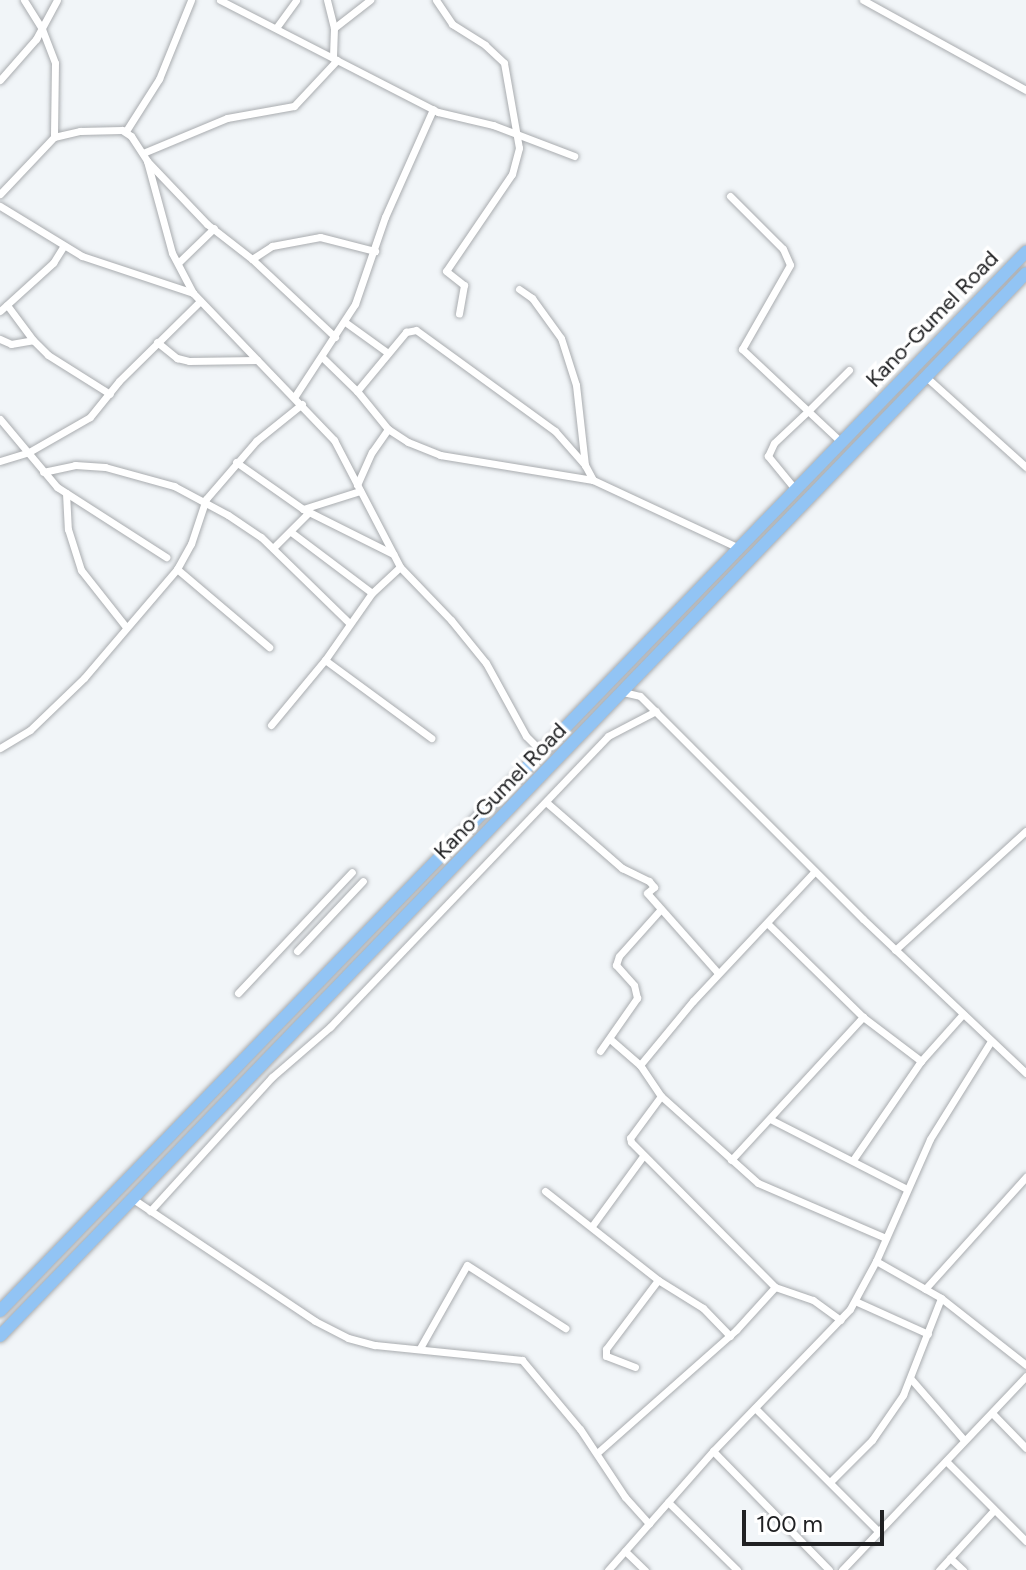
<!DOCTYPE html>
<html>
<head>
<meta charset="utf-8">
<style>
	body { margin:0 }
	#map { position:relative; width:1026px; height:1570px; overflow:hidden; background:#f1f5f8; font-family:Figtree,sans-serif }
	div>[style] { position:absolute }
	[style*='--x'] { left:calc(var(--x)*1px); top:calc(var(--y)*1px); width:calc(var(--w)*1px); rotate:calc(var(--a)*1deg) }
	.roads { filter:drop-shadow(0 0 2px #a9acaf) drop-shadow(0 0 2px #a9acaf) }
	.minor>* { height:7px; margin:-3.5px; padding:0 3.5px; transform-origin:3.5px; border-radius:3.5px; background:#fff }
	.primary>* { height:12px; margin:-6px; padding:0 6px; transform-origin:6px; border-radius:6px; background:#92c4f4 }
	span { translate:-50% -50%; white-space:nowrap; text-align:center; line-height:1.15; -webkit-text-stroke:7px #fff; paint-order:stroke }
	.street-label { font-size:22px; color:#202123 }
	.scale { position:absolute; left:742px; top:1510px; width:142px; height:36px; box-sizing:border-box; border:4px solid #202123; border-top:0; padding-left:10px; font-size:24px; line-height:28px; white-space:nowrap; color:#202123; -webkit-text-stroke:6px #fff; paint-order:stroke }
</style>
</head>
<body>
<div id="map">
	<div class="roads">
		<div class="minor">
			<div style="--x:24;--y:0;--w:34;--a:58"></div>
			<div style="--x:42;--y:29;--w:36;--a:69"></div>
			<div style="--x:55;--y:63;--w:74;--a:90.8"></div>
			<div style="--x:220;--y:0;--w:245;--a:27.2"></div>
			<div style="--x:438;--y:112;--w:57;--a:13.3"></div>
			<div style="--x:493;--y:125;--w:87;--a:20.9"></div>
			<div style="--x:327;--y:0;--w:29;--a:76"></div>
			<div style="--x:334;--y:28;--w:30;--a:92"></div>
			<div style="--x:436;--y:0;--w:29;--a:56"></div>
			<div style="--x:452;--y:24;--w:39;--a:32"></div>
			<div style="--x:485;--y:45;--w:26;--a:43"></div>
			<div style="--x:504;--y:63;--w:86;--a:80"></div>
			<div style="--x:519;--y:148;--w:27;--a:105"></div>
			<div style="--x:512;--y:174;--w:117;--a:124.2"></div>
			<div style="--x:446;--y:271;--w:23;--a:38"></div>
			<div style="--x:464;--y:285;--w:29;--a:100"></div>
			<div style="--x:863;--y:0;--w:186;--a:28.9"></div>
			<div style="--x:276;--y:28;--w:34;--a:-54"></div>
			<div style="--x:334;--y:28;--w:46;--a:-37.9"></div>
			<div style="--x:0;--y:80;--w:55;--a:-48.7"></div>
			<div style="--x:36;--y:39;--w:44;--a:-61.7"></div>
			<div style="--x:126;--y:131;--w:62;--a:-57.6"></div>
			<div style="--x:159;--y:79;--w:85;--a:-67.9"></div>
			<div style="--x:143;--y:153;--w:91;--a:-22.6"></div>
			<div style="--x:227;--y:118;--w:68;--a:-10.2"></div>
			<div style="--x:294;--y:106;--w:63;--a:-46.9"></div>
			<div style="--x:147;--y:161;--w:87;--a:46.4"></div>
			<div style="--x:207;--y:224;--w:57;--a:37.9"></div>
			<div style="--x:252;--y:259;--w:114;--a:43.2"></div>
			<div style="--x:0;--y:194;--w:79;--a:-46.5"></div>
			<div style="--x:54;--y:137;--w:27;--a:-13"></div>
			<div style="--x:80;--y:131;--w:42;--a:-1.4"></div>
			<div style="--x:122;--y:130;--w:11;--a:34"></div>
			<div style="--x:131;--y:136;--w:30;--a:57"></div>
			<div style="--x:147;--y:161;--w:95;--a:74.8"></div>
			<div style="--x:172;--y:253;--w:45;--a:62.3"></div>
			<div style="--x:193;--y:293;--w:204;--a:46.2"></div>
			<div style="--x:334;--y:440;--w:143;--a:62.5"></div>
			<div style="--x:400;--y:567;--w:74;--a:46.1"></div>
			<div style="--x:451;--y:620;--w:55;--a:50.9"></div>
			<div style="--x:486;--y:663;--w:83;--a:61.3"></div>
			<div style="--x:526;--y:736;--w:23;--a:45"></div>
			<div style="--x:730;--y:196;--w:75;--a:45"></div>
			<div style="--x:783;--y:249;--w:17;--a:66"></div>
			<div style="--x:790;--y:265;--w:97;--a:119.7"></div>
			<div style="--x:742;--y:349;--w:91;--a:43.2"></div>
			<div style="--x:808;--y:411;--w:58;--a:-45"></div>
			<div style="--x:0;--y:206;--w:96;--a:31.4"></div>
			<div style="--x:82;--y:256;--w:117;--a:18.4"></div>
			<div style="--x:252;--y:259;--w:24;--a:-33"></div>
			<div style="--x:272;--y:246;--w:49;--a:-10.6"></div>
			<div style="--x:320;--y:237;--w:57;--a:14.3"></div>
			<div style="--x:178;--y:263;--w:50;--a:-44.2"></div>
			<div style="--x:519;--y:289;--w:16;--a:35"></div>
			<div style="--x:532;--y:298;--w:49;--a:54.1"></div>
			<div style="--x:561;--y:338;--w:49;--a:72.3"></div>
			<div style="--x:576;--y:385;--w:81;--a:83.6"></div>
			<div style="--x:585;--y:465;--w:17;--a:62"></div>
			<div style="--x:7;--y:305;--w:44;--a:53.4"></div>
			<div style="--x:33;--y:340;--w:21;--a:45"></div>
			<div style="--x:48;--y:355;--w:73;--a:32.2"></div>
			<div style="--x:0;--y:311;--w:72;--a:-42.2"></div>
			<div style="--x:53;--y:263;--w:19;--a:-58"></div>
			<div style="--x:345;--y:322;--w:53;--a:35.8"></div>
			<div style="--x:0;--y:339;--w:12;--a:24"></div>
			<div style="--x:11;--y:344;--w:22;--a:-10"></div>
			<div style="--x:157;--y:342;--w:26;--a:39"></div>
			<div style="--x:177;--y:358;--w:12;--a:14"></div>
			<div style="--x:189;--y:361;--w:68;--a:-0.8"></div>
			<div style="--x:322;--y:357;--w:49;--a:44.2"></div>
			<div style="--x:357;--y:391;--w:49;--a:50.8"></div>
			<div style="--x:388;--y:429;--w:24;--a:33"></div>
			<div style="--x:408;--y:442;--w:35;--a:22"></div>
			<div style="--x:440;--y:455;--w:155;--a:9.3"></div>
			<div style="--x:593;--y:480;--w:161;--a:25"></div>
			<div style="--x:925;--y:376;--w:136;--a:42"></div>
			<div style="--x:357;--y:391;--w:77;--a:-50.3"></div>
			<div style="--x:406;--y:332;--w:10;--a:-11"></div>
			<div style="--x:416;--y:330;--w:172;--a:36"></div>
			<div style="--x:555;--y:431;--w:45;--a:48.6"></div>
			<div style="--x:295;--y:396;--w:110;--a:-56.9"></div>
			<div style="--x:355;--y:304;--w:92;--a:-71"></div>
			<div style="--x:385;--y:217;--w:118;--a:-66"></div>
			<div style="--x:0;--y:419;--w:89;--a:50"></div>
			<div style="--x:57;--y:487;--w:130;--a:32.7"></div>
			<div style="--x:0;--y:461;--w:30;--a:-17"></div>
			<div style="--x:29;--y:452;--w:70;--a:-29.8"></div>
			<div style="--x:90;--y:417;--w:46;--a:-51.1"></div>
			<div style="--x:119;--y:381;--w:114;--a:-44.6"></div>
			<div style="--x:236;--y:462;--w:82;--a:35"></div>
			<div style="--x:303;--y:509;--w:101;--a:26.6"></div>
			<div style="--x:43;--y:472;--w:33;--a:-12"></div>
			<div style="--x:75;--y:465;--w:30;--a:4"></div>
			<div style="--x:105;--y:467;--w:72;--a:15.4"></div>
			<div style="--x:174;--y:486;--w:61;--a:28.2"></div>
			<div style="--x:228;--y:515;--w:40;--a:34"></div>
			<div style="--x:261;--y:537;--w:124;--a:44.3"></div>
			<div style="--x:357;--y:485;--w:36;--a:-66"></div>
			<div style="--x:372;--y:452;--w:28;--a:-55"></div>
			<div style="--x:795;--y:489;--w:43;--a:-129.3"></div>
			<div style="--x:768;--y:456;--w:14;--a:-65"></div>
			<div style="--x:774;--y:443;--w:47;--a:-43.3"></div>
			<div style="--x:808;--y:411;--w:45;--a:43.2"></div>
			<div style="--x:66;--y:493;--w:36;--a:87"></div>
			<div style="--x:68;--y:529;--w:43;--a:72.4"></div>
			<div style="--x:81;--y:570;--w:73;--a:51.7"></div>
			<div style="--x:303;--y:509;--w:60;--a:-17.5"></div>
			<div style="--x:291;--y:532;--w:101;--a:37"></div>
			<div style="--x:273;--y:548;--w:51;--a:-45"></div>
			<div style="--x:177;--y:569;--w:121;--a:40.3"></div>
			<div style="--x:325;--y:660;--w:132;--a:36.3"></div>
			<div style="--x:623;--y:692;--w:17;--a:13"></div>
			<div style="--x:640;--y:696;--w:315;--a:45"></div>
			<div style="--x:863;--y:919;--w:224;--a:43.4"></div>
			<div style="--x:271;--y:725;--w:85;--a:-50.3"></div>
			<div style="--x:325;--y:660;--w:82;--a:-55"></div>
			<div style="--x:372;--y:593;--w:38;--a:-43"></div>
			<div style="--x:0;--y:748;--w:35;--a:-31"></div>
			<div style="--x:30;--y:730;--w:75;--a:-43.9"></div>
			<div style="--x:84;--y:678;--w:143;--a:-49.5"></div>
			<div style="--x:177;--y:569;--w:29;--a:-61"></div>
			<div style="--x:191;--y:544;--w:47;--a:-71.6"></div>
			<div style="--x:206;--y:499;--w:77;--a:-49.2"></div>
			<div style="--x:256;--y:441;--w:59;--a:-38.8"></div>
			<div style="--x:546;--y:802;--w:101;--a:41"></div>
			<div style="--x:622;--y:868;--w:30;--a:26"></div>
			<div style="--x:649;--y:881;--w:8;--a:50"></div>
			<div style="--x:654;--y:887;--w:9;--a:139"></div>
			<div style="--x:647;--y:893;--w:107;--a:48.4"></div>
			<div style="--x:767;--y:923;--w:134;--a:44.4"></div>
			<div style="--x:863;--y:1017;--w:73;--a:37.2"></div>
			<div style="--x:895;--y:950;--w:177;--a:-42.3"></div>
			<div style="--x:297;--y:951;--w:96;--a:-46.7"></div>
			<div style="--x:238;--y:993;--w:166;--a:-46.7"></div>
			<div style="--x:610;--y:1039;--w:40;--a:41"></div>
			<div style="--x:640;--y:1065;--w:37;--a:56"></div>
			<div style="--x:661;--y:1096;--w:130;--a:41.9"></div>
			<div style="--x:758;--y:1183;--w:139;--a:23.3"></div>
			<div style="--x:600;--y:1051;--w:65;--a:-55.1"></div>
			<div style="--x:637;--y:998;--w:13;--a:-103"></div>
			<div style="--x:634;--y:985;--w:27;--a:-132"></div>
			<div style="--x:616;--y:965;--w:9;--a:-72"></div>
			<div style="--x:619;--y:956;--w:63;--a:-48.2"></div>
			<div style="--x:640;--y:1065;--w:83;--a:-50.4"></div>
			<div style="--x:693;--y:1001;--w:178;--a:-46.8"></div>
			<div style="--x:661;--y:1096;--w:52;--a:126.4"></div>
			<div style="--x:630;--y:1138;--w:4;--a:76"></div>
			<div style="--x:631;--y:1142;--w:204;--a:45.2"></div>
			<div style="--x:775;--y:1287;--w:40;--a:18.9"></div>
			<div style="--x:813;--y:1300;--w:34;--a:36"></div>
			<div style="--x:770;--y:1119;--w:154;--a:27.1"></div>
			<div style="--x:731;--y:1160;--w:195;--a:-47.3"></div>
			<div style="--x:853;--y:1160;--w:120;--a:-55.5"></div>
			<div style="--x:921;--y:1061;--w:63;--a:-48.2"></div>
			<div style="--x:545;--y:1191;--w:144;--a:38.2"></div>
			<div style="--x:658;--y:1280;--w:53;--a:31.9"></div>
			<div style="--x:703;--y:1308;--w:39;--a:46"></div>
			<div style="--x:133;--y:1199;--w:219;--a:33.8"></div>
			<div style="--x:315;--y:1321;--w:37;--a:27"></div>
			<div style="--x:348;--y:1338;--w:28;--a:15"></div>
			<div style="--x:375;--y:1345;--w:148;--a:5.8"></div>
			<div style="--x:522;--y:1360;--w:90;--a:50"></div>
			<div style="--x:580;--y:1429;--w:82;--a:56.5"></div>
			<div style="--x:625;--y:1497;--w:36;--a:48"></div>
			<div style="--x:150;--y:1211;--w:181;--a:-47.7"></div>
			<div style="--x:272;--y:1077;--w:77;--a:-40.8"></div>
			<div style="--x:330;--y:1027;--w:402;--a:-46.3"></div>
			<div style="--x:608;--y:736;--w:54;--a:-27.5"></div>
			<div style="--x:592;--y:1226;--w:87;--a:-53.9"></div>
			<div style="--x:876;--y:1261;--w:75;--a:29.6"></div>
			<div style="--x:941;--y:1298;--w:108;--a:38.2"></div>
			<div style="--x:925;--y:1289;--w:151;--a:-48"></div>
			<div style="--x:855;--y:1301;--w:80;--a:24.3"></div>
			<div style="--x:420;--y:1348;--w:95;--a:-60.5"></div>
			<div style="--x:467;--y:1265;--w:117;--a:32.7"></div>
			<div style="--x:635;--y:1367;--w:31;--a:-159"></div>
			<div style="--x:606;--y:1356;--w:7;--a:-90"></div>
			<div style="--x:606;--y:1349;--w:86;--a:-53"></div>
			<div style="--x:911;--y:1379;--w:81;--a:49"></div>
			<div style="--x:755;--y:1408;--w:175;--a:45"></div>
			<div style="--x:993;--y:1414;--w:47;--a:45.9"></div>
			<div style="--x:713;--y:1451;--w:166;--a:45.7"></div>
			<div style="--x:597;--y:1453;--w:186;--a:-41.5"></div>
			<div style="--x:736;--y:1330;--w:58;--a:-47.8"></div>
			<div style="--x:946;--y:1461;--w:113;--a:45"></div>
			<div style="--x:831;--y:1481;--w:58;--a:-45"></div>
			<div style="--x:872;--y:1440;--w:55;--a:-55.4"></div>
			<div style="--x:903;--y:1395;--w:104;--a:-68.6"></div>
			<div style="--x:668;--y:1502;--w:97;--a:44.6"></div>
			<div style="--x:625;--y:1551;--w:28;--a:44"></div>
			<div style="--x:950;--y:1558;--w:18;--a:43"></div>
			<div style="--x:608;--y:1570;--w:159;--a:-48.6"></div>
			<div style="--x:713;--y:1451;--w:197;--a:-46"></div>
			<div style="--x:850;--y:1309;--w:55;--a:-61.6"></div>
			<div style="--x:876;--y:1261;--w:133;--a:-66.1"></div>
			<div style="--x:930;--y:1139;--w:115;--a:-58.1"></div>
			<div style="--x:842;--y:1570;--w:267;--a:-46.5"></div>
			<div style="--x:939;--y:1570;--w:81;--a:-47.5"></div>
		</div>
		<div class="primary">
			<div style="--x:0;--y:1311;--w:1475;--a:-45.91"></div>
			<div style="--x:0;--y:1336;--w:1477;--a:-46.01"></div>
		</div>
	</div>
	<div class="street-label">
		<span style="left:932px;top:319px;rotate:-46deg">Kano-Gumel Road</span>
		<span style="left:500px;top:791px;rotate:-46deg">Kano-Gumel Road</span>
	</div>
	<div class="scale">100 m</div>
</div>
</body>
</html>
